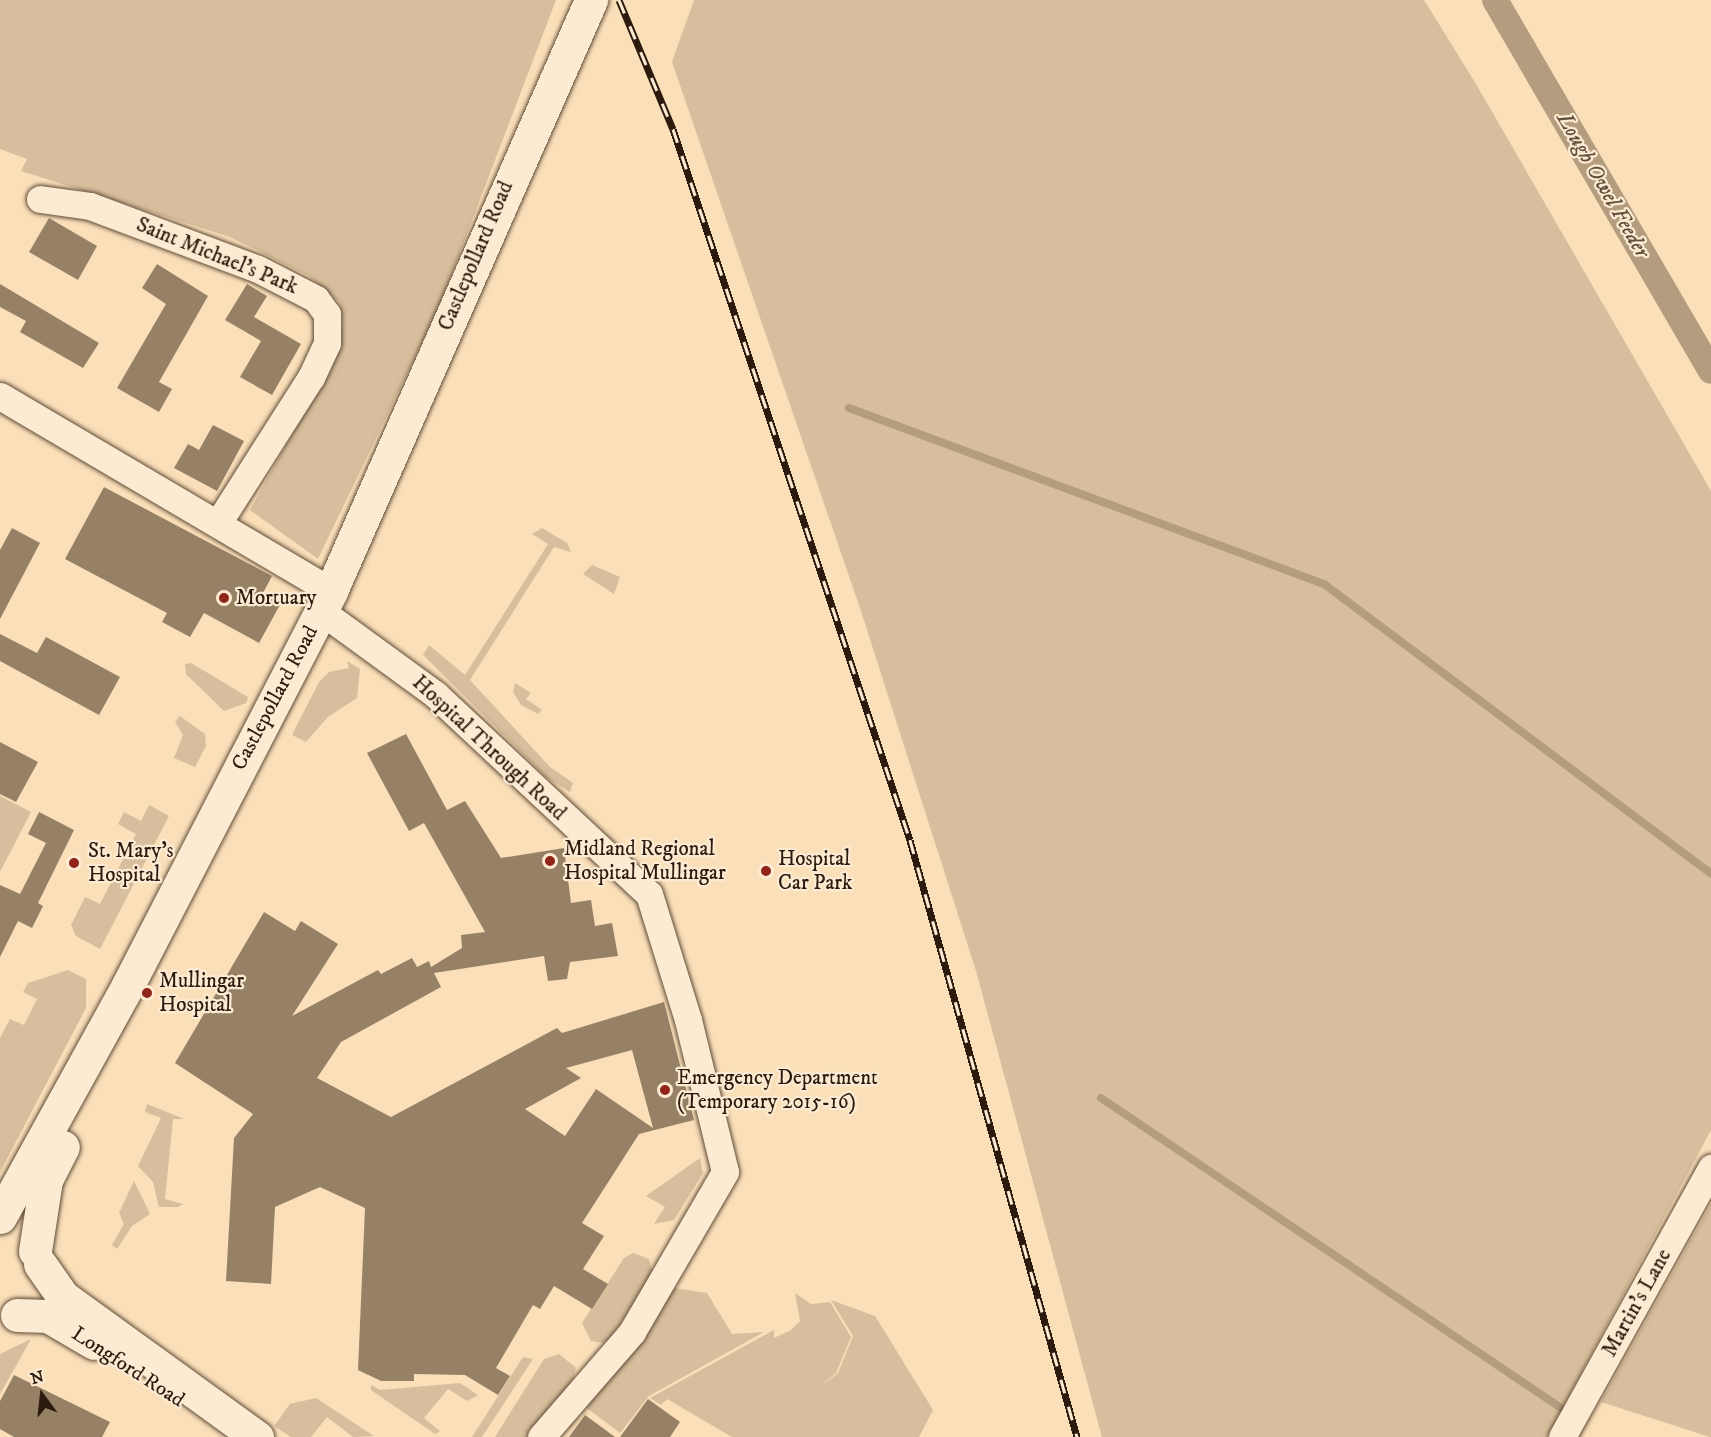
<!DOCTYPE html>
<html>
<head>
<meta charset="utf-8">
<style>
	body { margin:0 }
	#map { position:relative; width:1711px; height:1437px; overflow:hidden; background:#fadfb9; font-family:"IM FELL DW Pica",serif }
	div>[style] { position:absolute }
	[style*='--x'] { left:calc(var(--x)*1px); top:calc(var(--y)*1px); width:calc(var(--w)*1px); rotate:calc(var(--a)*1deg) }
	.green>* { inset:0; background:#d7be9c }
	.stream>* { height:8px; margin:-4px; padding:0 4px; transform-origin:4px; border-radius:4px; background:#b49c7f }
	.canal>* { height:26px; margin:-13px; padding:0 13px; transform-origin:13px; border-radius:13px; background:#b49c7f }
	.building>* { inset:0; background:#978166 }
	.roads { filter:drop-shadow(0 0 2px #604c38) drop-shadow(0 0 2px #604c38) }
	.street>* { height:27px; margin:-13.5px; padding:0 13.5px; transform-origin:13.5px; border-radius:13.5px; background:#fcead2 }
	.secondary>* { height:33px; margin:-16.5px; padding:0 16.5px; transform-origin:16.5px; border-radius:16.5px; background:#fcead2 }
	.rail>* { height:7px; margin-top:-3.5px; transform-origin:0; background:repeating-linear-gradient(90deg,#fcead2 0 14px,#2c1b0d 0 28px); box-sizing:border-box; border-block:2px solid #2c1b0d }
	.dots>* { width:16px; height:16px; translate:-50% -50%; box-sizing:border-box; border:3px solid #fcead2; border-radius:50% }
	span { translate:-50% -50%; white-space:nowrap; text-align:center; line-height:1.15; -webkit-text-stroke:4.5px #fcead2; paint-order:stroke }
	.street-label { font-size:21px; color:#2c1b0d }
	.poi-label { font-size:21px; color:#2c1b0d }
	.left { translate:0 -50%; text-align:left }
	.water-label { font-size:22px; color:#624f3b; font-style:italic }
	.north { position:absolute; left:12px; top:1365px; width:60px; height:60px; -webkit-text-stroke:4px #fcead2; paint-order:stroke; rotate:345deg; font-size:16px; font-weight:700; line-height:24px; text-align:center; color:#2c1b0d }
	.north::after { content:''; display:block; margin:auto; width:21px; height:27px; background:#2c1b0d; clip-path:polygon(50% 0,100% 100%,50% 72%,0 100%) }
</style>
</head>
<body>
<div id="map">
	<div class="green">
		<div style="clip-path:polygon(0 0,556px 0,439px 307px,318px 559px,250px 510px,329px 367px,343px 323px,339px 302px,309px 276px,230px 237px,21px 171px,27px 159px,0 149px)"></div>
		<div style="clip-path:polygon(694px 0,1424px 0,1476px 84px,1711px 491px,1711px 1130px,1547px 1437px,1102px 1437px,976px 971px,860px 608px,672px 62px)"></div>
		<div style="clip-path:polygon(542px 528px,567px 543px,571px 552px,554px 547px,470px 680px,550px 767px,573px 783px,570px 792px,547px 778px,423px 655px,429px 645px,465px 675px,548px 544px,532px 534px)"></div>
		<div style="clip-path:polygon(592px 565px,620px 577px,614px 594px,583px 574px)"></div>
		<div style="clip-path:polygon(347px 661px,360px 669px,357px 698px,328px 717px,306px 742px,292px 735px,319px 682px,329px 672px,349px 668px)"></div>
		<div style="clip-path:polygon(191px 663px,248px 697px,246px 703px,224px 711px,186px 674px,185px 664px)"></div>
		<div style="clip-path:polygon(515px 683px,531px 693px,526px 699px,542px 710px,538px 714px,521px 705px,513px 692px)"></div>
		<div style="clip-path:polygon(180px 716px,205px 734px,206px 746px,195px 767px,174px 758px,183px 735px,175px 722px)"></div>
		<div style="clip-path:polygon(0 796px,31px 812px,0 872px)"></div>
		<div style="clip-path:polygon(149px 805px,169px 816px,100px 949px,76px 936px,71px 925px,85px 897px,100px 904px,136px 834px,118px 824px,124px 812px,141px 821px)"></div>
		<div style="clip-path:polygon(68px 970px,86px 979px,86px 1008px,0 1172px,0 1038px,10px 1019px,24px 1025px,37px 999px,23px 992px,28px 983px)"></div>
		<div style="clip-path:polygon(147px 1104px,184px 1119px,173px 1119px,165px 1199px,183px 1204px,178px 1207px,159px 1207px,153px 1182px,138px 1166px,161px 1118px,145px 1112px)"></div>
		<div style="clip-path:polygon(700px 1158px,703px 1173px,674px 1220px,654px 1224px,665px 1207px,646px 1196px)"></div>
		<div style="clip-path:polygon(134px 1181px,150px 1214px,132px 1226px,117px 1249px,112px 1245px,124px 1224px,119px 1213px)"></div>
		<div style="clip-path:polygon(1711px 1204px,1711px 1437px,1710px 1437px,1601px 1402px)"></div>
		<div style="clip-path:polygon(633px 1253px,649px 1259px,653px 1273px,613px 1335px,603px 1343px,591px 1341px,582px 1323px,624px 1258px)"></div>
		<div style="clip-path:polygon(674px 1288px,707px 1293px,732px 1334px,764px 1332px,649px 1396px,620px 1433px,583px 1405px)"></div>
		<div style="clip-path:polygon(795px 1293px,811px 1304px,830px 1302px,851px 1337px,836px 1373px,820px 1387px,838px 1373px,853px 1336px,831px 1300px,875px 1316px,933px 1410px,919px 1437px,732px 1437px,667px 1399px,661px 1405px,650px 1398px,774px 1330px,774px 1338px,791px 1330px,800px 1321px)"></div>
		<div style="clip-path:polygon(31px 1339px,0 1394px,0 1354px)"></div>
		<div style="clip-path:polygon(559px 1354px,576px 1368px,570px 1389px,527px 1437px,495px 1437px,544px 1359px)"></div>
		<div style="clip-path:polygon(523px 1357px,533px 1359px,482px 1437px,472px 1437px)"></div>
		<div style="clip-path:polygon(460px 1383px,478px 1395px,467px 1401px,448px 1389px,424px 1418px,440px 1431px,435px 1434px,371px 1390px,371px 1385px,380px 1390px)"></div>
		<div style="clip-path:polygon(316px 1398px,374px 1436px,353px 1437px,327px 1417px,311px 1437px,291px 1437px,274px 1426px,290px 1404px)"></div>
	</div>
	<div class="stream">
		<div style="--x:849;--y:408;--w:507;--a:20.33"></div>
		<div style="--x:1324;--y:584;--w:484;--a:36.8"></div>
		<div style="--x:1101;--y:1098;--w:566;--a:33.97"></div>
	</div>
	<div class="canal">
		<div style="--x:1495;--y:0;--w:429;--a:59.8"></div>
	</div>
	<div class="building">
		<div style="clip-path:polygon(49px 218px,97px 246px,78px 280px,29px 252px)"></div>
		<div style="clip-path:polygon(157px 264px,208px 296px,159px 382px,172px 389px,159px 412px,117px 388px,166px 304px,142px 288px)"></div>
		<div style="clip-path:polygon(0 284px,99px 343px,83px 368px,20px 332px,26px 321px,0 307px)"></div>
		<div style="clip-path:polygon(247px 284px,267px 296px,254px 317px,301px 344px,272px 395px,240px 377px,261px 341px,225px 320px)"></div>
		<div style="clip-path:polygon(213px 425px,244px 441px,217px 491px,174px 468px,188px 444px,199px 450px)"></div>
		<div style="clip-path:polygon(104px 487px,272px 576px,263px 593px,281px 603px,259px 643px,204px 613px,190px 637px,162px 622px,167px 613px,65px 559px)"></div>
		<div style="clip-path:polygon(12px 528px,40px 543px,0 619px,0 550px)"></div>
		<div style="clip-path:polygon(0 634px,37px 653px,46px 637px,120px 677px,99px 715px,0 661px)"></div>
		<div style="clip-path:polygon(evenodd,406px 734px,447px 810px,465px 801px,501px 858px,564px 848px,571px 903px,591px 900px,595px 926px,612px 923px,618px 956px,570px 962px,567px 979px,548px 981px,544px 956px,434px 973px,441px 987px,341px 1042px,317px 1078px,391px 1117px,557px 1028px,562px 1033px,664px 1002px,694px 1120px,639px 1134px,582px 1223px,604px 1236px,583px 1269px,608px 1284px,592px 1309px,554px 1286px,540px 1309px,533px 1305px,496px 1368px,510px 1376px,498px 1395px,465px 1375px,414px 1374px,414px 1381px,381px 1381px,358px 1370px,365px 1208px,320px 1187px,275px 1207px,271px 1284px,226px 1281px,234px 1138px,253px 1114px,175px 1063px,264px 912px,295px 931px,301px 921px,338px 944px,292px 1016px,378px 970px,381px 974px,412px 958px,417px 967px,429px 961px,431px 967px,462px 948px,461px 935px,485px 932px,424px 823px,409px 831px,367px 753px,406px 734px,632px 1050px,653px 1128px,596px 1089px,565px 1136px,525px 1109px,581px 1078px,566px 1068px,632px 1050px)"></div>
		<div style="clip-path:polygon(0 742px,38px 762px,16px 802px,0 794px)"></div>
		<div style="clip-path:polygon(39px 812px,74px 830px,38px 903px,43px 906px,32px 928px,18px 921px,0 957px,0 885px,20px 894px,46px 843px,28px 834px)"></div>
		<div style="clip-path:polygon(14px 1375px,110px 1422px,102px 1437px,14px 1437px,0 1429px,0 1401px)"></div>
		<div style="clip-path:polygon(648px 1399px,680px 1422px,670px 1437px,620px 1437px)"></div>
		<div style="clip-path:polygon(585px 1415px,615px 1437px,569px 1437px)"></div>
	</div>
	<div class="roads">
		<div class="street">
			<div style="--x:40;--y:199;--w:50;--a:8"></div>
			<div style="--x:90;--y:206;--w:179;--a:20.6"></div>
			<div style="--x:258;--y:269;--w:65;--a:27.3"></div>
			<div style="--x:316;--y:299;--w:19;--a:54"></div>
			<div style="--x:327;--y:314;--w:29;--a:90"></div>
			<div style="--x:327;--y:343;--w:38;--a:115"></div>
			<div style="--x:311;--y:377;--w:173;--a:122.5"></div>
			<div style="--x:0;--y:396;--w:384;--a:30.5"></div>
			<div style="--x:321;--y:611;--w:142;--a:36.1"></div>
			<div style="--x:436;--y:695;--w:291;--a:43.1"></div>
			<div style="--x:649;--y:894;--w:132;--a:72.8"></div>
			<div style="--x:688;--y:1020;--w:156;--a:76.3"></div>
			<div style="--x:725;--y:1172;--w:185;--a:120.2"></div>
			<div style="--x:632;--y:1332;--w:139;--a:130.9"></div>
			<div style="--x:1562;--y:1437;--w:308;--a:-61"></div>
		</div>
		<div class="secondary">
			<div style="--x:0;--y:1217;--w:265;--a:-61.1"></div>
			<div style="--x:128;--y:985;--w:443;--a:-62.7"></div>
			<div style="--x:331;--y:591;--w:646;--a:-66.25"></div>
			<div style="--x:35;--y:1251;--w:72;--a:-81.2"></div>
			<div style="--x:46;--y:1180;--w:37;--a:-63"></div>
			<div style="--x:40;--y:1264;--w:39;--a:55"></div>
			<div style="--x:62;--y:1296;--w:241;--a:35.9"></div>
			<div style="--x:17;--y:1315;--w:31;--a:2"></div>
			<div style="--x:48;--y:1316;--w:53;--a:30.4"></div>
		</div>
	</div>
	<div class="rail">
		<div style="--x:619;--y:0;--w:140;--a:67.3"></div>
		<div style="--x:673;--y:129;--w:749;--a:71.57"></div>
		<div style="--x:910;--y:840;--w:620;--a:74.37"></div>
	</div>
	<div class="dots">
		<div style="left:224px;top:598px;background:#8f2418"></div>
		<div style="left:550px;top:861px;background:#8f2418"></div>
		<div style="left:74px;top:863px;background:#8f2418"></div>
		<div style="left:766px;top:871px;background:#8f2418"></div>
		<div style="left:147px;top:993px;background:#8f2418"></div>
		<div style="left:665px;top:1090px;background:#8f2418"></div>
	</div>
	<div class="street-label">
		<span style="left:217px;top:256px;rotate:22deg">Saint Michael's Park</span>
		<span style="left:476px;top:256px;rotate:-67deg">Castlepollard Road</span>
		<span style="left:275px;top:698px;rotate:-62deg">Castlepollard Road</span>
		<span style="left:489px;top:748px;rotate:43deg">Hospital Through Road</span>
		<span style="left:1637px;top:1303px;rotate:-61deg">Martin's Lane</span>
		<span style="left:128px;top:1367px;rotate:33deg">Longford Road</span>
	</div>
	<div class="poi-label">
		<span class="left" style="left:236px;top:598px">Mortuary</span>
		<span class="left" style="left:564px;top:861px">Midland Regional<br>Hospital Mullingar</span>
		<span class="left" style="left:88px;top:863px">St. Mary's<br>Hospital</span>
		<span class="left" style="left:778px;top:871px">Hospital<br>Car Park</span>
		<span class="left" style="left:159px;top:993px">Mullingar<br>Hospital</span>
		<span class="left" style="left:677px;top:1090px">Emergency Department<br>(Temporary 2015-16)</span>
	</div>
	<div class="water-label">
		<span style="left:1603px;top:185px;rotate:60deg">Lough Owel Feeder</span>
	</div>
	<div class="north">N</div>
</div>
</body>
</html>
